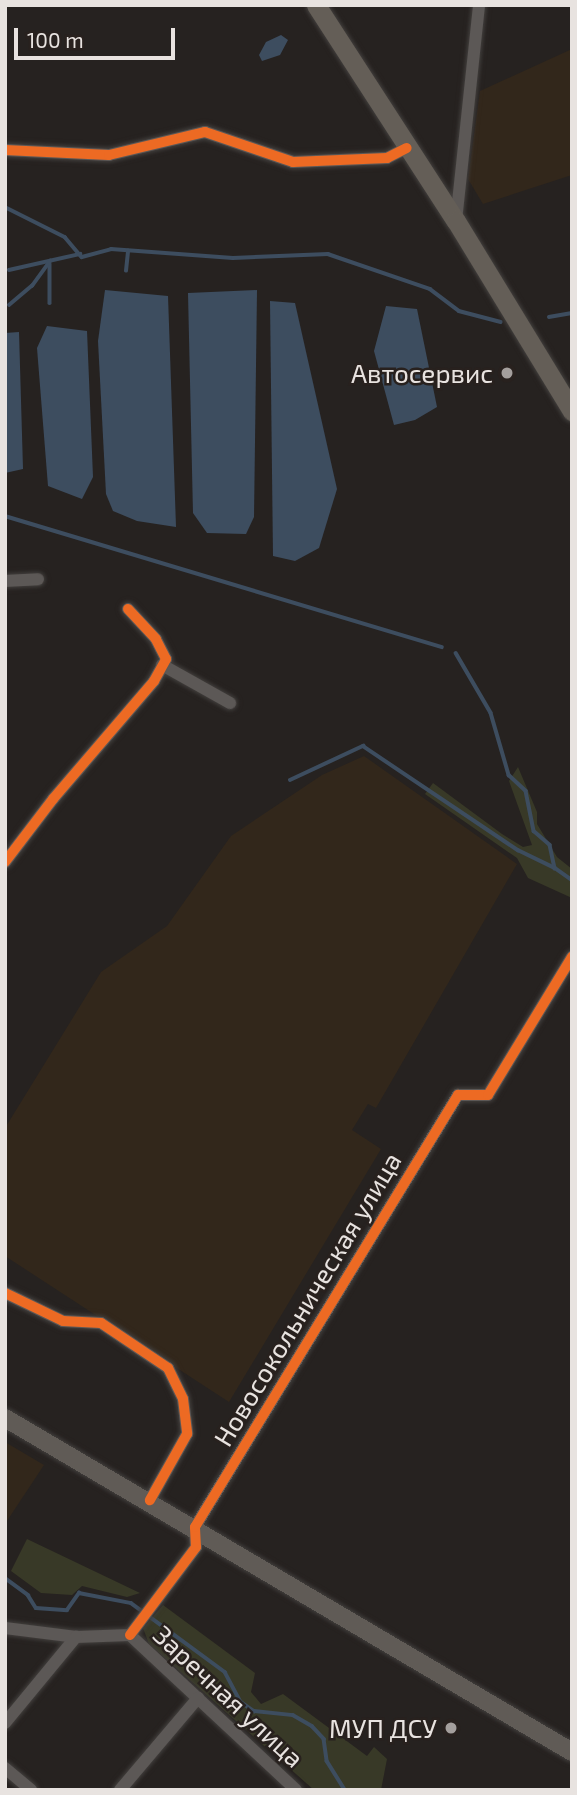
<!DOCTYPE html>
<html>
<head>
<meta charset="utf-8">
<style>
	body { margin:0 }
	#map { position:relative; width:577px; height:1795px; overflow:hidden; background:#262220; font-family:"Exo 2",sans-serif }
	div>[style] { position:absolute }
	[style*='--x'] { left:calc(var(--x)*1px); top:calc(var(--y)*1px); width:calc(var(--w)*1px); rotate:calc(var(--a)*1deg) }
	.industrial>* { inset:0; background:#32271b }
	.green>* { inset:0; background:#383927 }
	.water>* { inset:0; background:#3d4d5f }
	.stream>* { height:3.5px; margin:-1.75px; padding:0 1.75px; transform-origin:1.75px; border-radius:1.75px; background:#3d4d5f }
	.roads { filter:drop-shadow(0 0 2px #423f3d) drop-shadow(0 0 2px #423f3d) }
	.street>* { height:12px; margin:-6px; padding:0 6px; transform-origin:6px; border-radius:6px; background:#5c5856 }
	.secondary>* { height:18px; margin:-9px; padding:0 9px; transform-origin:9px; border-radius:9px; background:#605b56 }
	.primary>* { height:19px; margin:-9.5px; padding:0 9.5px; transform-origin:9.5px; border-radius:9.5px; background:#645e57 }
	.cycleway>* { height:10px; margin:-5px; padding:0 5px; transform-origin:5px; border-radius:5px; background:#ed6a23 }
	.dots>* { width:19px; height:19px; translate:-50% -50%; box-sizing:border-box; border:4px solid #28211e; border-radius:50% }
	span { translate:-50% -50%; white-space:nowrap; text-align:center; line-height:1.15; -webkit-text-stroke:5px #28211e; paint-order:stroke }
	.poi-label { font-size:26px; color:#e8e3e0 }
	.right { translate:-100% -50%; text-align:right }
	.street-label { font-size:26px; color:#e8e3e0 }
	.frame { position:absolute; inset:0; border:7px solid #e8e3e0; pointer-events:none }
	.scale { position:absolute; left:14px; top:28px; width:161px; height:32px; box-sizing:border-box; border:4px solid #e8e3e0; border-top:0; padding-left:9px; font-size:21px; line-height:24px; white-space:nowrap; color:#e8e3e0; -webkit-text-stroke:5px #28211e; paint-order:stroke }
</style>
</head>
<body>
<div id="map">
	<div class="industrial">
		<div style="clip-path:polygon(572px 49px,572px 175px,483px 204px,468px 179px,480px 91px)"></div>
		<div style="clip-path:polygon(364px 756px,517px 864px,376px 1108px,368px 1104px,352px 1130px,381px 1149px,229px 1402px,5px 1256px,5px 1128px,101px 972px,167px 926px,231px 836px,322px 775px)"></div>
		<div style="clip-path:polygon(5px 1442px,44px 1465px,5px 1524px)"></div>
	</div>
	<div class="green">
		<div style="clip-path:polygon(518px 767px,537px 812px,537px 824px,557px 857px,572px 869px,572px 898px,528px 878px,517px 858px,425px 794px,433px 783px,502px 834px,523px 847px,532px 845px,509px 781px)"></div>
		<div style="clip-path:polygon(27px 1539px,140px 1593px,127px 1597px,82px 1586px,72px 1595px,41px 1593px,11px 1571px)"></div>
		<div style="clip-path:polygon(163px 1605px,255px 1673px,251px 1692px,261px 1704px,283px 1694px,367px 1756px,374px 1747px,387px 1759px,381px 1790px,314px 1790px,149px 1644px,143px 1628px)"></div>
	</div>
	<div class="water">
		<div style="clip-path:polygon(281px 35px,288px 40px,280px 55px,262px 61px,259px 55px,266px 42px)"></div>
		<div style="clip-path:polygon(105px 290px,168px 296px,176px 527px,137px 521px,113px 511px,106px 494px,98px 341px)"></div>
		<div style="clip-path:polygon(257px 290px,254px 517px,246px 534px,207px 533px,193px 513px,188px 293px)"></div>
		<div style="clip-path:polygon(270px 301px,295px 303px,337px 489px,319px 548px,295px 561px,273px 556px)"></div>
		<div style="clip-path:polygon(386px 306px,417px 309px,437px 407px,415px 420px,394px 425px,374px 351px)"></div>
		<div style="clip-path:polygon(47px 326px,87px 331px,93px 477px,82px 499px,48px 486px,37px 348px)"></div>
		<div style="clip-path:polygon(19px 332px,23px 469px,5px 473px,5px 333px)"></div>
	</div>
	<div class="stream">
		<div style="--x:5;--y:207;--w:67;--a:26.6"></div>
		<div style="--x:65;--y:237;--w:26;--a:50"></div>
		<div style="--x:82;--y:257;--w:30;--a:-15"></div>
		<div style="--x:111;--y:249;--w:122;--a:4.2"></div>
		<div style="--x:233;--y:258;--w:95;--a:-2.4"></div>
		<div style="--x:328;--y:254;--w:108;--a:18.9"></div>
		<div style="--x:430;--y:289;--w:36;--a:37"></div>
		<div style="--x:459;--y:311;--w:43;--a:14.7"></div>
		<div style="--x:50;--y:264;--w:39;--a:90"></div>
		<div style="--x:9;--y:270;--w:73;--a:-12.7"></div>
		<div style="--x:126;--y:271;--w:20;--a:-84"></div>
		<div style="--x:9;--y:305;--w:30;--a:-40"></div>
		<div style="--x:32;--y:286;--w:31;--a:-54"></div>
		<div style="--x:549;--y:317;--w:23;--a:-10"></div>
		<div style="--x:5;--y:516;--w:456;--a:16.7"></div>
		<div style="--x:456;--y:653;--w:69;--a:59.7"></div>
		<div style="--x:491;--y:713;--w:65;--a:73.8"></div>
		<div style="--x:509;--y:775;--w:23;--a:43"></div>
		<div style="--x:526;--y:791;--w:41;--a:78.7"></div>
		<div style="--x:534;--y:831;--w:21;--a:41"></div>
		<div style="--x:550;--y:845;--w:24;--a:78"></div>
		<div style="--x:555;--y:868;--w:21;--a:35"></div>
		<div style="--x:290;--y:780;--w:81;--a:-25"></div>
		<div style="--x:363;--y:746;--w:187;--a:33.9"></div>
		<div style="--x:518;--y:850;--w:41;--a:25.9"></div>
		<div style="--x:5;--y:1578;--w:29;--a:36"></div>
		<div style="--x:28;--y:1595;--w:15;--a:58"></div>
		<div style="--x:36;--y:1608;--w:31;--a:4"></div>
		<div style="--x:67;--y:1610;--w:21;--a:-55"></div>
		<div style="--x:79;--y:1593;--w:53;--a:10.9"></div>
		<div style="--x:131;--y:1603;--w:117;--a:36.3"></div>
		<div style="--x:225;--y:1672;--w:34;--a:62"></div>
		<div style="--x:241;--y:1702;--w:16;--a:35"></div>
		<div style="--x:254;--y:1711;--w:39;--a:6"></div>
		<div style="--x:293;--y:1715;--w:22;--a:30"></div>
		<div style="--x:312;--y:1726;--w:18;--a:47"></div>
		<div style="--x:324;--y:1739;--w:22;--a:82"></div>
		<div style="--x:327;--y:1761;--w:34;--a:58"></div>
	</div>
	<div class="roads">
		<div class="street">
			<div style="--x:5;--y:150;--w:104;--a:2.8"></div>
			<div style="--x:109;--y:155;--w:99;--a:-13.5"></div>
			<div style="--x:205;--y:132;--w:93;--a:18.8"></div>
			<div style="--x:293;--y:162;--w:94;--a:-2.4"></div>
			<div style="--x:387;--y:158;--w:22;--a:-27"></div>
			<div style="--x:456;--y:221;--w:217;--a:-83.9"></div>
			<div style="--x:5;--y:581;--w:33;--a:-3"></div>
			<div style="--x:162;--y:665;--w:78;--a:29.2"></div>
			<div style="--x:5;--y:862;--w:79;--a:-52.7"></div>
			<div style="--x:53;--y:799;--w:155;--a:-49.4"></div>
			<div style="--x:154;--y:681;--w:25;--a:-61"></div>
			<div style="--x:166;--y:659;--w:22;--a:-117"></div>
			<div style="--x:156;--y:639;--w:41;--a:-133"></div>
			<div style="--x:5;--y:1293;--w:64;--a:25.8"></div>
			<div style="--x:63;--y:1321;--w:38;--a:3"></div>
			<div style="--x:101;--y:1323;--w:81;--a:33.9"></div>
			<div style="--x:168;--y:1368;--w:34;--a:64"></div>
			<div style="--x:183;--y:1399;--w:35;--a:83"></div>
			<div style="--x:187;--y:1434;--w:76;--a:119.3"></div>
			<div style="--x:5;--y:1628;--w:72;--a:7.2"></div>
			<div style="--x:76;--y:1637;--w:54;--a:-2.1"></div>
			<div style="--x:130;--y:1635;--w:227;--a:43"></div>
			<div style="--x:130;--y:1635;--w:110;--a:-53.1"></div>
			<div style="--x:196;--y:1547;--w:20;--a:-93"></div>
			<div style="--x:195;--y:1527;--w:506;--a:-58.67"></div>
			<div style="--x:458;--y:1095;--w:30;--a:0"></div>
			<div style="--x:488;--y:1095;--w:162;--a:-58.7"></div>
			<div style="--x:5;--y:1723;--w:112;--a:-50.5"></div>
			<div style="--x:5;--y:1768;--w:34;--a:40"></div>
			<div style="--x:120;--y:1790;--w:121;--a:-49.7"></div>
		</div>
		<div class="secondary">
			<div style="--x:5;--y:1418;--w:658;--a:30.5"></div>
		</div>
		<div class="primary">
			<div style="--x:316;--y:5;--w:257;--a:57.1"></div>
			<div style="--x:456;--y:221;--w:223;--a:58.6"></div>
		</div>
	</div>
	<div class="cycleway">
		<div style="--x:5;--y:150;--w:104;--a:2.8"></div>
		<div style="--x:109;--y:155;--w:99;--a:-13.5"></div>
		<div style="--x:205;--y:132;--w:93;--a:18.8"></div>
		<div style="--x:293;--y:162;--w:94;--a:-2.4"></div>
		<div style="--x:387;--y:158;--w:22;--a:-27"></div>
		<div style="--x:5;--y:862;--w:79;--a:-52.7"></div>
		<div style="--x:53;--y:799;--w:155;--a:-49.4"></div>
		<div style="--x:154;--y:681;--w:25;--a:-61"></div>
		<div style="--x:166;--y:659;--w:22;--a:-117"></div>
		<div style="--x:156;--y:639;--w:41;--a:-133"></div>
		<div style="--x:5;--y:1293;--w:64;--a:25.8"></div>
		<div style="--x:63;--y:1321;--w:38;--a:3"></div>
		<div style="--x:101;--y:1323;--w:81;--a:33.9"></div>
		<div style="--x:168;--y:1368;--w:34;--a:64"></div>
		<div style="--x:183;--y:1399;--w:35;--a:83"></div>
		<div style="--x:187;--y:1434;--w:76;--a:119.3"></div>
		<div style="--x:130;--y:1635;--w:110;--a:-53.1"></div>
		<div style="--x:196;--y:1547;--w:20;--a:-93"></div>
		<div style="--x:195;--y:1527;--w:506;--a:-58.67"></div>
		<div style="--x:458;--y:1095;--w:30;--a:0"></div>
		<div style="--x:488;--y:1095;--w:162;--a:-58.7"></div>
	</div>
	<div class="dots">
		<div style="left:507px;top:373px;background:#a49f9d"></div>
		<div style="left:451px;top:1728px;background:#a49f9d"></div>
	</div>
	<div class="poi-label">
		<span class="right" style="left:493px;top:373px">Автосервис</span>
		<span class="right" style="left:437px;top:1728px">МУП ДСУ</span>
	</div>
	<div class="street-label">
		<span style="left:307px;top:1299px;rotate:-59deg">Новосокольническая улица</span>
		<span style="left:229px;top:1696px;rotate:43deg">Заречная улица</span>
	</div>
	<div class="frame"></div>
	<div class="scale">100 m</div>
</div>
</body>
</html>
